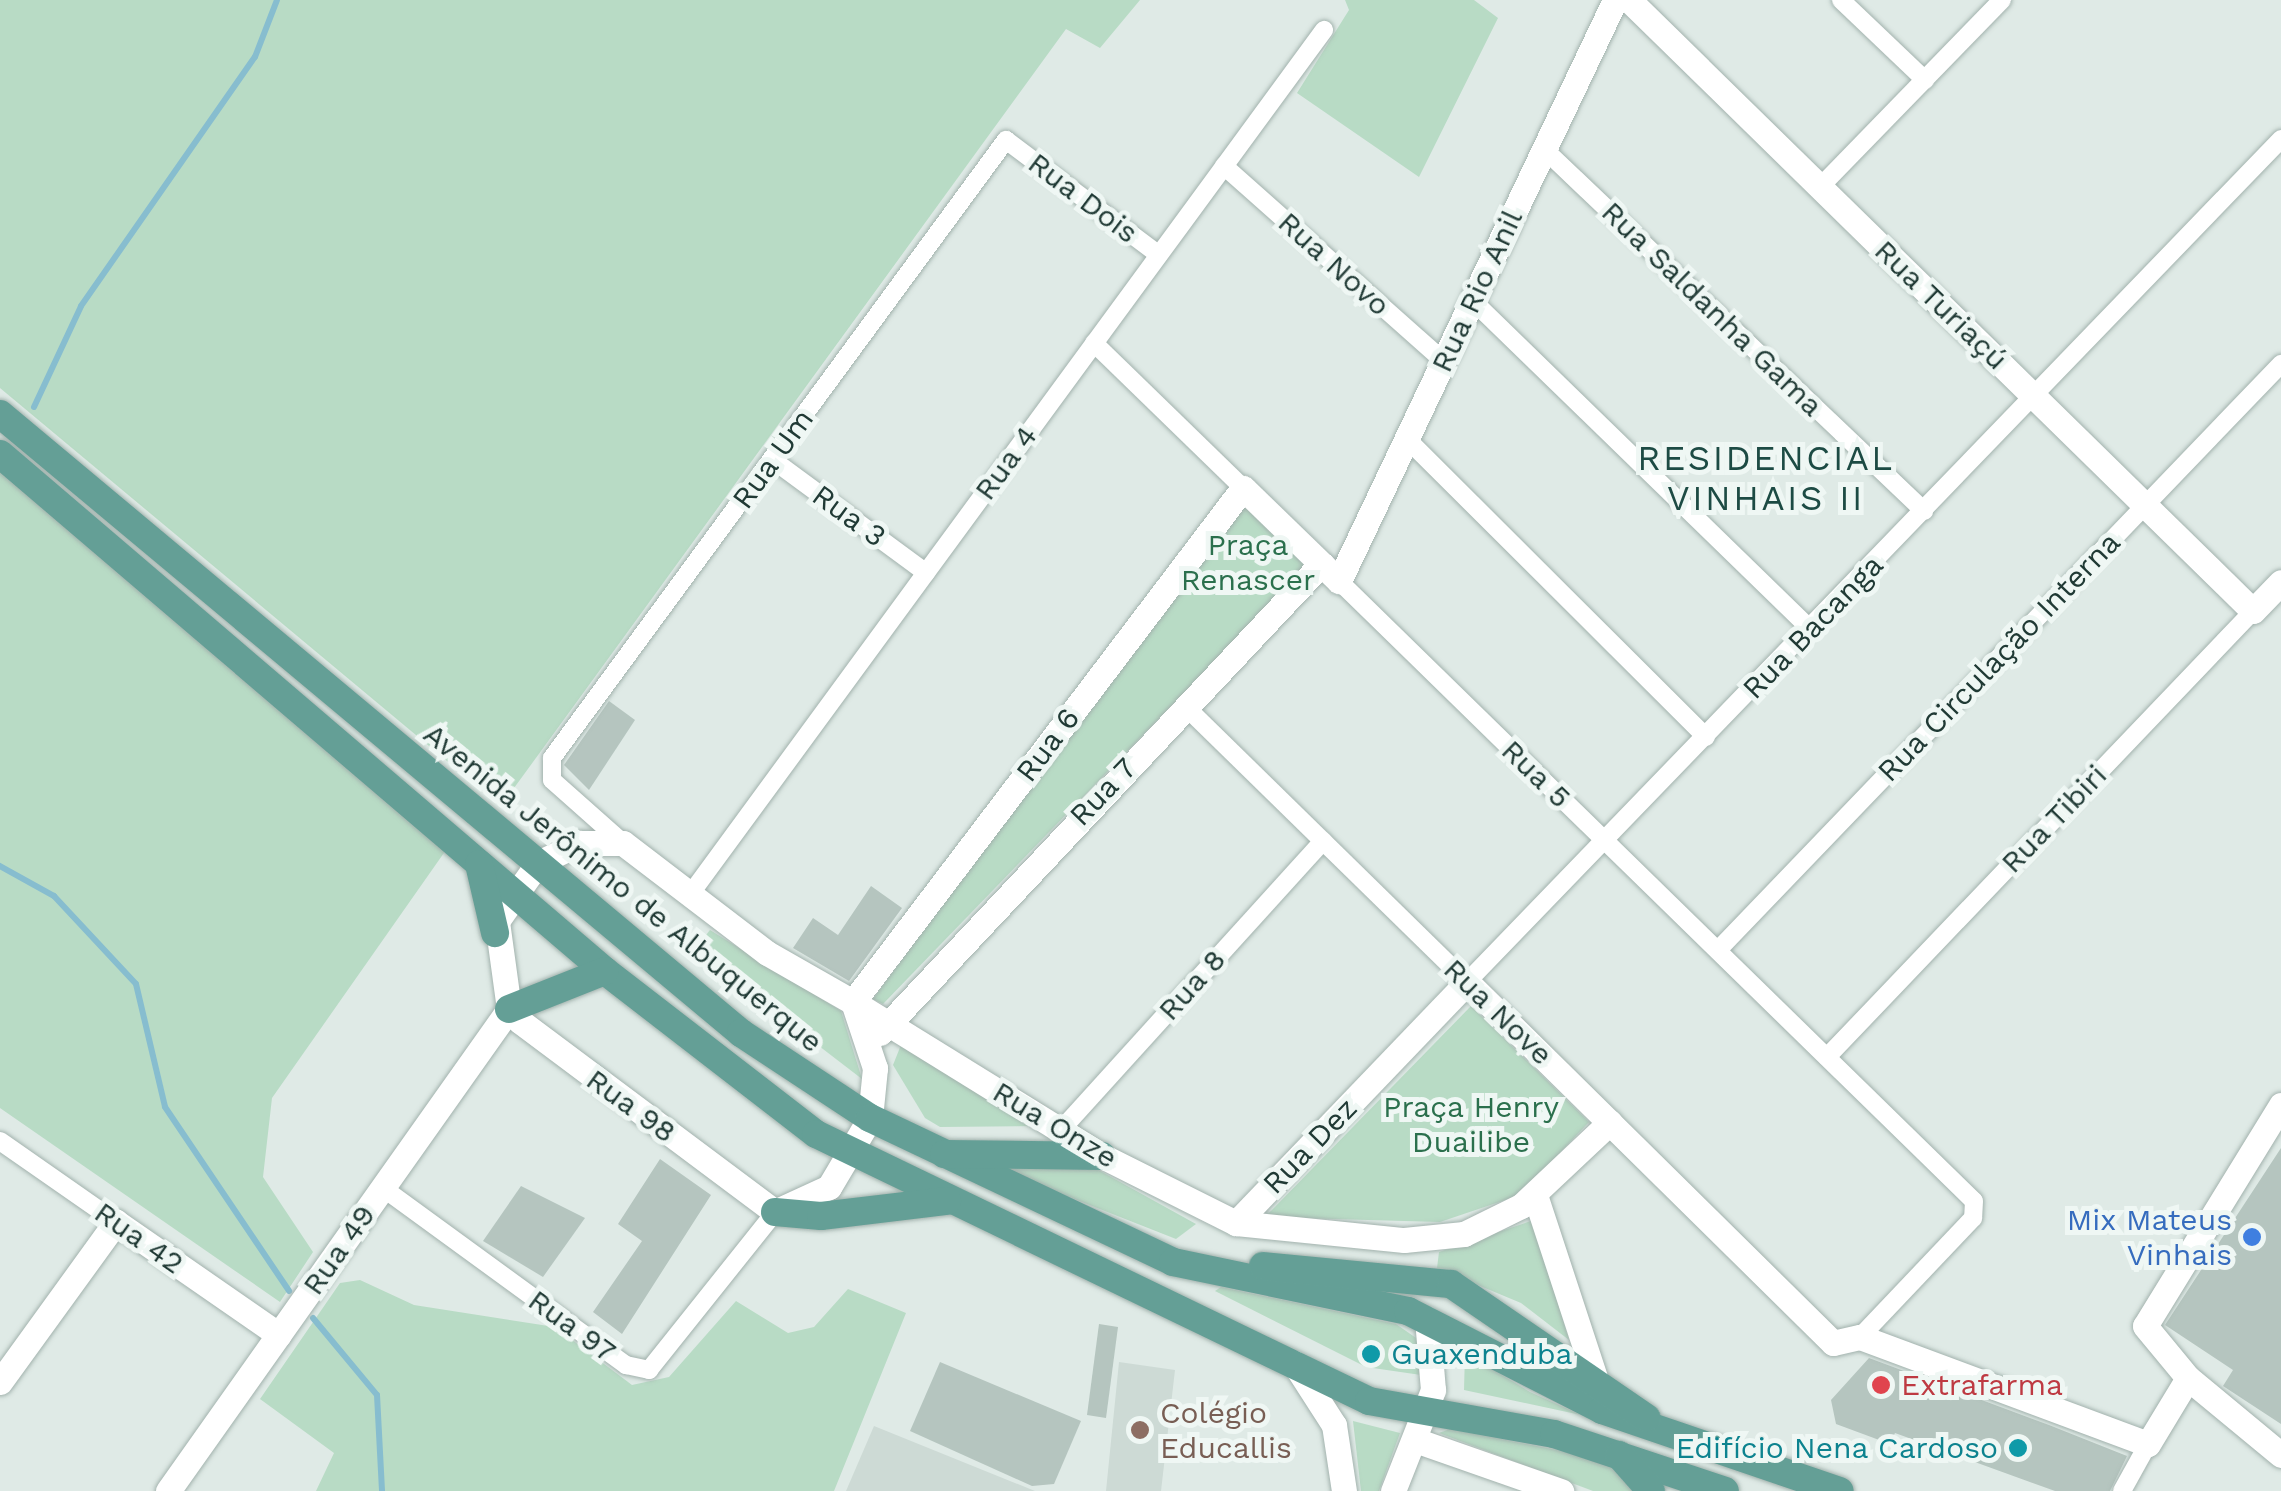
<!DOCTYPE html>
<html>
<head>
<meta charset="utf-8">
<style>
	body { margin:0 }
	#map { position:relative; width:2281px; height:1491px; overflow:hidden; background:#dfeae6; font-family:"Work Sans",sans-serif }
	div>[style] { position:absolute }
	[style*='--x'] { left:calc(var(--x)*1px); top:calc(var(--y)*1px); width:calc(var(--w)*1px); rotate:calc(var(--a)*1deg) }
	.built>* { inset:0; background:#cddad5 }
	.green>* { inset:0; background:#b8dbc5 }
	.stream>* { height:6px; margin:-3px; padding:0 3px; transform-origin:3px; border-radius:3px; background:#87bdcf }
	.building>* { inset:0; background:#b5c5bf }
	.roads { filter:drop-shadow(0 0 2px #a2b2ad) drop-shadow(0 0 2px #a2b2ad) }
	.street>* { height:18px; margin:-9px; padding:0 9px; transform-origin:9px; border-radius:9px; background:#fff }
	.secondary>* { height:25px; margin:-12.5px; padding:0 12.5px; transform-origin:12.5px; border-radius:12.5px; background:#fff }
	.primary>* { height:28px; margin:-14px; padding:0 14px; transform-origin:14px; border-radius:14px; background:#649f96 }
	.dots>* { width:28px; height:28px; translate:-50% -50%; box-sizing:border-box; border:5px solid #eff7f4; border-radius:50% }
	span { translate:-50% -50%; white-space:nowrap; text-align:center; line-height:1.15; -webkit-text-stroke:10px #eff7f4; paint-order:stroke }
	.street-label { font-size:30px; color:#203a35 }
	.park-label { font-size:30px; color:#2b704d }
	.shop-label { font-size:30px; color:#366cbe }
	.right { translate:-100% -50%; text-align:right }
	.culture-label { font-size:30px; color:#0d838f }
	.left { translate:0 -50%; text-align:left }
	.health-label { font-size:30px; color:#be3a42 }
	.education-label { font-size:30px; color:#785e54 }
	.quarter-label { font-size:35px; color:#1d4b44; letter-spacing:2.5px }
</style>
</head>
<body>
<div id="map">
	<div class="built">
		<div style="clip-path:polygon(1119px 1362px,1175px 1370px,1161px 1491px,1106px 1491px)"></div>
		<div style="clip-path:polygon(874px 1426px,1035px 1491px,846px 1491px)"></div>
	</div>
	<div class="green">
		<div style="clip-path:polygon(0 0,1140px 0,1100px 48px,1066px 29px,501px 806px,0 388px)"></div>
		<div style="clip-path:polygon(1345px 0,1474px 0,1498px 18px,1419px 177px,1297px 93px,1349px 10px)"></div>
		<div style="clip-path:polygon(0 470px,446px 850px,272px 1098px,263px 1177px,313px 1252px,280px 1302px,0 1108px)"></div>
		<div style="clip-path:polygon(1240px 498px,1312px 560px,883px 1004px,873px 999px)"></div>
		<div style="clip-path:polygon(710px 930px,841px 1011px,862px 1079px,694px 950px)"></div>
		<div style="clip-path:polygon(1471px 1006px,1589px 1122px,1520px 1195px,1440px 1222px,1265px 1217px)"></div>
		<div style="clip-path:polygon(901px 1045px,1035px 1126px,940px 1127px,925px 1118px,893px 1065px)"></div>
		<div style="clip-path:polygon(1006px 1162px,1093px 1167px,1196px 1224px,1176px 1239px,1001px 1170px)"></div>
		<div style="clip-path:polygon(1534px 1220px,1569px 1340px,1521px 1303px,1437px 1268px,1439px 1252px)"></div>
		<div style="clip-path:polygon(360px 1280px,414px 1305px,555px 1327px,632px 1385px,669px 1377px,736px 1301px,788px 1333px,814px 1327px,848px 1289px,906px 1313px,834px 1491px,316px 1491px,334px 1453px,260px 1399px,340px 1283px)"></div>
		<div style="clip-path:polygon(1221px 1287px,1396px 1324px,1419px 1340px,1421px 1375px,1366px 1367px,1215px 1291px)"></div>
		<div style="clip-path:polygon(1465px 1353px,1530px 1392px,1581px 1415px,1464px 1390px)"></div>
		<div style="clip-path:polygon(1353px 1421px,1400px 1433px,1379px 1491px,1361px 1491px)"></div>
		<div style="clip-path:polygon(1450px 1429px,1602px 1459px,1641px 1491px,1593px 1491px,1439px 1433px)"></div>
	</div>
	<div class="stream">
		<div style="--x:34;--y:407;--w:111;--a:-65"></div>
		<div style="--x:81;--y:306;--w:304;--a:-55.1"></div>
		<div style="--x:255;--y:57;--w:61;--a:-68.9"></div>
		<div style="--x:0;--y:866;--w:62;--a:29.1"></div>
		<div style="--x:54;--y:896;--w:120;--a:47"></div>
		<div style="--x:136;--y:984;--w:126;--a:76.7"></div>
		<div style="--x:165;--y:1107;--w:222;--a:56"></div>
		<div style="--x:313;--y:1318;--w:100;--a:50.3"></div>
		<div style="--x:377;--y:1395;--w:96;--a:87"></div>
	</div>
	<div class="building">
		<div style="clip-path:polygon(609px 701px,635px 720px,589px 790px,564px 765px)"></div>
		<div style="clip-path:polygon(871px 886px,902px 908px,849px 981px,793px 948px,813px 918px,838px 935px)"></div>
		<div style="clip-path:polygon(2281px 1148px,2281px 1424px,2223px 1386px,2233px 1370px,2165px 1325px)"></div>
		<div style="clip-path:polygon(660px 1159px,711px 1195px,622px 1334px,593px 1312px,642px 1241px,618px 1224px)"></div>
		<div style="clip-path:polygon(521px 1186px,585px 1218px,543px 1277px,483px 1241px)"></div>
		<div style="clip-path:polygon(1099px 1324px,1118px 1327px,1106px 1418px,1087px 1415px)"></div>
		<div style="clip-path:polygon(1869px 1358px,2049px 1425px,2127px 1456px,2110px 1491px,2055px 1491px,1895px 1433px,1890px 1444px,1836px 1424px,1831px 1400px)"></div>
		<div style="clip-path:polygon(940px 1362px,1081px 1421px,1054px 1484px,1032px 1486px,910px 1431px)"></div>
	</div>
	<div class="roads">
		<div class="street">
			<div style="--x:1841;--y:0;--w:116;--a:43.6"></div>
			<div style="--x:1544;--y:149;--w:525;--a:43.61"></div>
			<div style="--x:1224;--y:166;--w:294;--a:41.6"></div>
			<div style="--x:1820;--y:187;--w:261;--a:-45.8"></div>
			<div style="--x:1473;--y:301;--w:470;--a:44.2"></div>
			<div style="--x:1094;--y:343;--w:208;--a:44.2"></div>
			<div style="--x:1407;--y:439;--w:422;--a:44.9"></div>
			<div style="--x:773;--y:460;--w:190;--a:36.4"></div>
			<div style="--x:1339;--y:581;--w:887;--a:44.32"></div>
			<div style="--x:1974;--y:1201;--w:17;--a:93"></div>
			<div style="--x:1973;--y:1218;--w:164;--a:133.5"></div>
			<div style="--x:1185;--y:706;--w:395;--a:44.4"></div>
			<div style="--x:1467;--y:982;--w:1172;--a:-46"></div>
			<div style="--x:623;--y:843;--w:95;--a:-138.4"></div>
			<div style="--x:552;--y:780;--w:22;--a:-90"></div>
			<div style="--x:552;--y:758;--w:767;--a:-53.7"></div>
			<div style="--x:1006;--y:140;--w:191;--a:36.9"></div>
			<div style="--x:689;--y:896;--w:1074;--a:-53.75"></div>
			<div style="--x:1718;--y:950;--w:813;--a:-46.15"></div>
			<div style="--x:1827;--y:1057;--w:617;--a:-46.31"></div>
			<div style="--x:1061;--y:1130;--w:390;--a:-47.8"></div>
			<div style="--x:0;--y:1141;--w:141;--a:34.9"></div>
			<div style="--x:383;--y:1188;--w:301;--a:36.1"></div>
			<div style="--x:626;--y:1365;--w:24;--a:12"></div>
			<div style="--x:649;--y:1370;--w:202;--a:-51.4"></div>
			<div style="--x:2122;--y:1491;--w:54;--a:-61"></div>
		</div>
		<div class="secondary">
			<div style="--x:1629;--y:0;--w:873;--a:44.4"></div>
			<div style="--x:2253;--y:611;--w:40;--a:-46"></div>
			<div style="--x:853;--y:1002;--w:70;--a:71.6"></div>
			<div style="--x:875;--y:1068;--w:50;--a:95.7"></div>
			<div style="--x:870;--y:1118;--w:80;--a:120.7"></div>
			<div style="--x:829;--y:1187;--w:60;--a:155.2"></div>
			<div style="--x:775;--y:1212;--w:319;--a:-143.2"></div>
			<div style="--x:520;--y:1021;--w:16;--a:-133"></div>
			<div style="--x:509;--y:1009;--w:89;--a:-97.8"></div>
			<div style="--x:497;--y:921;--w:71;--a:-54.7"></div>
			<div style="--x:538;--y:863;--w:47;--a:-25.5"></div>
			<div style="--x:580;--y:843;--w:43;--a:0"></div>
			<div style="--x:623;--y:843;--w:181;--a:37.4"></div>
			<div style="--x:767;--y:953;--w:99;--a:29.7"></div>
			<div style="--x:853;--y:1002;--w:293;--a:31.7"></div>
			<div style="--x:1102;--y:1156;--w:150;--a:26.6"></div>
			<div style="--x:1236;--y:1223;--w:169;--a:5.8"></div>
			<div style="--x:1404;--y:1240;--w:60;--a:-5.7"></div>
			<div style="--x:1464;--y:1234;--w:64;--a:-26.2"></div>
			<div style="--x:1521;--y:1206;--w:122;--a:-43.3"></div>
			<div style="--x:853;--y:1002;--w:645;--a:-52.81"></div>
			<div style="--x:1243;--y:488;--w:134;--a:44.1"></div>
			<div style="--x:1339;--y:581;--w:643;--a:-64.59"></div>
			<div style="--x:880;--y:1033;--w:644;--a:-46.76"></div>
			<div style="--x:2281;--y:1105;--w:259;--a:121.6"></div>
			<div style="--x:2145;--y:1326;--w:67;--a:50.4"></div>
			<div style="--x:2188;--y:1378;--w:121;--a:39.6"></div>
			<div style="--x:1535;--y:1195;--w:193;--a:71.8"></div>
			<div style="--x:1236;--y:1223;--w:334;--a:-46.2"></div>
			<div style="--x:1467;--y:982;--w:514;--a:44.61"></div>
			<div style="--x:1833;--y:1343;--w:28;--a:-13"></div>
			<div style="--x:1860;--y:1337;--w:307;--a:20.4"></div>
			<div style="--x:2148;--y:1444;--w:77;--a:-58.8"></div>
			<div style="--x:1294;--y:1363;--w:74;--a:57.2"></div>
			<div style="--x:1334;--y:1425;--w:67;--a:81.4"></div>
			<div style="--x:0;--y:1382;--w:198;--a:-54.1"></div>
			<div style="--x:116;--y:1222;--w:198;--a:34.7"></div>
			<div style="--x:1415;--y:1440;--w:155;--a:19.3"></div>
			<div style="--x:168;--y:1491;--w:590;--a:-54.72"></div>
			<div style="--x:1393;--y:1491;--w:109;--a:-68.4"></div>
			<div style="--x:1433;--y:1390;--w:71;--a:-94.8"></div>
		</div>
		<div class="primary">
			<div style="--x:0;--y:414;--w:966;--a:39.87"></div>
			<div style="--x:741;--y:1033;--w:154;--a:33.4"></div>
			<div style="--x:870;--y:1118;--w:335;--a:25.4"></div>
			<div style="--x:1173;--y:1262;--w:240;--a:11.8"></div>
			<div style="--x:1408;--y:1311;--w:218;--a:27"></div>
			<div style="--x:1602;--y:1410;--w:251;--a:18.8"></div>
			<div style="--x:0;--y:454;--w:796;--a:40.52"></div>
			<div style="--x:605;--y:971;--w:267;--a:37.7"></div>
			<div style="--x:816;--y:1134;--w:614;--a:25.77"></div>
			<div style="--x:1369;--y:1401;--w:188;--a:10.1"></div>
			<div style="--x:1554;--y:1434;--w:180;--a:18.4"></div>
			<div style="--x:479;--y:864;--w:71;--a:76.9"></div>
			<div style="--x:509;--y:1009;--w:103;--a:-21.6"></div>
			<div style="--x:944;--y:1154;--w:158;--a:0.7"></div>
			<div style="--x:775;--y:1212;--w:46;--a:5"></div>
			<div style="--x:821;--y:1216;--w:127;--a:-6.8"></div>
			<div style="--x:1263;--y:1266;--w:189;--a:5.5"></div>
			<div style="--x:1451;--y:1284;--w:237;--a:34.4"></div>
			<div style="--x:1619;--y:1455;--w:48;--a:48.4"></div>
		</div>
	</div>
	<div class="dots">
		<div style="left:2252px;top:1237px;background:#3f7fe0"></div>
		<div style="left:1371px;top:1354px;background:#0f9aa8"></div>
		<div style="left:1881px;top:1385px;background:#e0444e"></div>
		<div style="left:1140px;top:1430px;background:#8d6e63"></div>
		<div style="left:2018px;top:1448px;background:#0f9aa8"></div>
	</div>
	<div class="street-label">
		<span style="left:1083px;top:198px;rotate:37deg">Rua Dois</span>
		<span style="left:1334px;top:264px;rotate:42deg">Rua Novo</span>
		<span style="left:1477px;top:291px;rotate:-65deg">Rua Rio Anil</span>
		<span style="left:1941px;top:305px;rotate:44deg">Rua Turiaçú</span>
		<span style="left:1712px;top:309px;rotate:44deg">Rua Saldanha Gama</span>
		<span style="left:773px;top:459px;rotate:-54deg">Rua Um</span>
		<span style="left:1006px;top:463px;rotate:-54deg">Rua 4</span>
		<span style="left:849px;top:516px;rotate:36deg">Rua 3</span>
		<span style="left:1813px;top:627px;rotate:-46deg">Rua Bacanga</span>
		<span style="left:1999px;top:657px;rotate:-46deg">Rua Circulação Interna</span>
		<span style="left:1048px;top:745px;rotate:-53deg">Rua 6</span>
		<span style="left:1536px;top:774px;rotate:44deg">Rua 5</span>
		<span style="left:1103px;top:792px;rotate:-46deg">Rua 7</span>
		<span style="left:2054px;top:819px;rotate:-46deg">Rua Tibiri</span>
		<span style="left:623px;top:888px;rotate:39deg">Avenida Jerônimo de Albuquerque</span>
		<span style="left:1192px;top:985px;rotate:-48deg">Rua 8</span>
		<span style="left:1498px;top:1012px;rotate:44deg">Rua Nove</span>
		<span style="left:631px;top:1106px;rotate:36deg">Rua 98</span>
		<span style="left:1055px;top:1125px;rotate:31deg">Rua Onze</span>
		<span style="left:1310px;top:1146px;rotate:-46deg">Rua Dez</span>
		<span style="left:139px;top:1238px;rotate:35deg">Rua 42</span>
		<span style="left:339px;top:1250px;rotate:-55deg">Rua 49</span>
		<span style="left:572px;top:1326px;rotate:36deg">Rua 97</span>
	</div>
	<div class="park-label">
		<span style="left:1248px;top:562px">Praça<br>Renascer</span>
		<span style="left:1471px;top:1124px">Praça Henry<br>Duailibe</span>
	</div>
	<div class="shop-label">
		<span class="right" style="left:2232px;top:1237px">Mix Mateus<br>Vinhais</span>
	</div>
	<div class="culture-label">
		<span class="left" style="left:1391px;top:1354px">Guaxenduba</span>
		<span class="right" style="left:1998px;top:1448px">Edifício Nena Cardoso</span>
	</div>
	<div class="health-label">
		<span class="left" style="left:1901px;top:1385px">Extrafarma</span>
	</div>
	<div class="education-label">
		<span class="left" style="left:1160px;top:1430px">Colégio<br>Educallis</span>
	</div>
	<div class="quarter-label">
		<span style="left:1766px;top:478px">RESIDENCIAL<br>VINHAIS II</span>
	</div>
</div>
</body>
</html>
